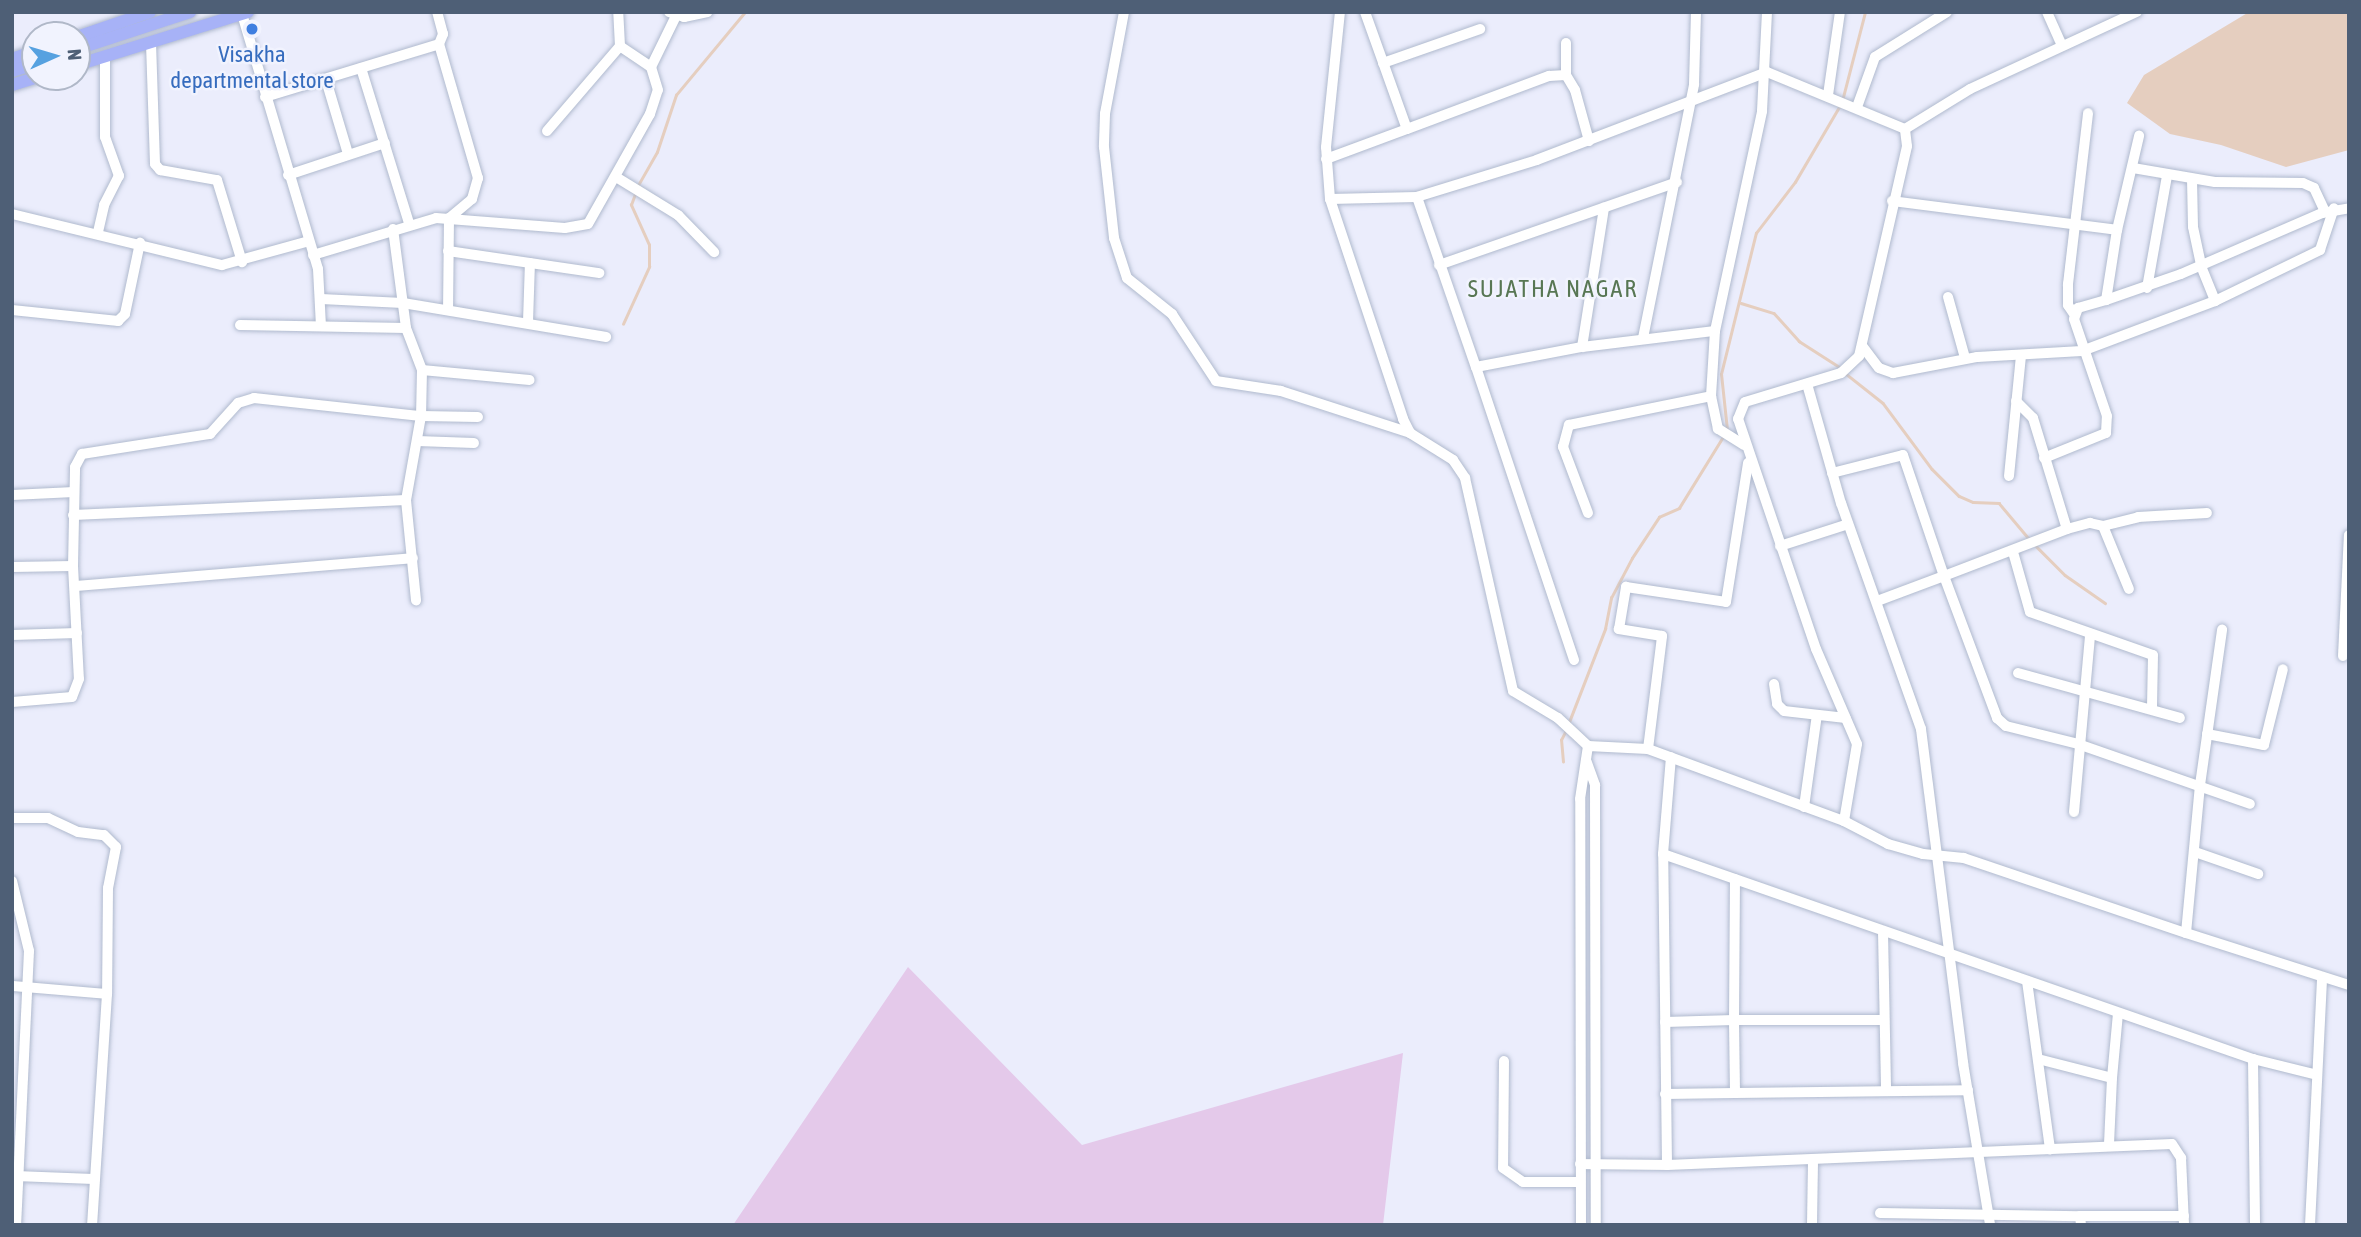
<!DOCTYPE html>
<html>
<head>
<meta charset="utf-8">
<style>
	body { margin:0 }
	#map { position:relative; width:2361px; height:1237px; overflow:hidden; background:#ebedfc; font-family:"Asap Condensed",sans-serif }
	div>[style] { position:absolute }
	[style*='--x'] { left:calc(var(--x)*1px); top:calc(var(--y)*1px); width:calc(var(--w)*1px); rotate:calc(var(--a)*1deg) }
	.green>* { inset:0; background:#e4c9ea }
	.water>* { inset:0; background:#e5cebf }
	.stream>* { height:2.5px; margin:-1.25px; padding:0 1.25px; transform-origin:1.25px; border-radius:1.25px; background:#e5cebf }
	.roads { filter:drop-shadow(0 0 2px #b0bace) drop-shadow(0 0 2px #b0bace) }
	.minor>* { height:10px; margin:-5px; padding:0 5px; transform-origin:5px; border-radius:5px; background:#fff }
	.major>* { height:12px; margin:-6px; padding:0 6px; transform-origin:6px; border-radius:6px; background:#a7b2f7 }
	.dots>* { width:19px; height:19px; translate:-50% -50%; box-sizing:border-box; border:4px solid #f1f3fe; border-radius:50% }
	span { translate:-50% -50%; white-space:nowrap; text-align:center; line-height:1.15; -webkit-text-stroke:5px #f1f3fe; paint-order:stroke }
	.shop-label { font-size:23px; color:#366cbe }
	.neighbourhood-label { font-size:24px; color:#587754; letter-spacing:2px }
	.frame { position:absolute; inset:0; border:14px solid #4e5f76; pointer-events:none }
	.north { position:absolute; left:21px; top:21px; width:70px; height:70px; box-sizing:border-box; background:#f1f3fe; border:2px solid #b0b8c8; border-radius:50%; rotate:86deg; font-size:19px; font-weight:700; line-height:28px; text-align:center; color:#4e5f76 }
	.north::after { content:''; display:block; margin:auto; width:24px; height:32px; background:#56a1e0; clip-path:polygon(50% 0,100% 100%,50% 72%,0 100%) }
</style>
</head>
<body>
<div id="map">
	<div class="green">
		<div style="clip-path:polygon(908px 967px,1082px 1145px,1403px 1053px,1383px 1225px,733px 1225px)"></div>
	</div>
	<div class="water">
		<div style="clip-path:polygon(2249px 12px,2349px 12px,2349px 150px,2286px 167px,2221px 145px,2170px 134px,2127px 103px,2144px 75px)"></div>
	</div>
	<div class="stream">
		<div style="--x:1842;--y:101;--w:92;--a:-75.5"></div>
		<div style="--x:637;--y:187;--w:40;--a:-60.3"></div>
		<div style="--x:657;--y:152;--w:60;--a:-71.6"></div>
		<div style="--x:676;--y:95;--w:108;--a:-50.3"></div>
		<div style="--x:1741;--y:303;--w:34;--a:17"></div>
		<div style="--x:1774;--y:313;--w:38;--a:48"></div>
		<div style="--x:1799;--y:341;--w:50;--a:32.7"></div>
		<div style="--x:623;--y:324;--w:63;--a:-65.5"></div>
		<div style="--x:649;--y:267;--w:22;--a:-90"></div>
		<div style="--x:649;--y:245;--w:44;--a:-114.2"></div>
		<div style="--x:631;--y:205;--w:12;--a:-70"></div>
		<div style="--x:1845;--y:373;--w:48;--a:38.3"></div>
		<div style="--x:1883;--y:403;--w:82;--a:53.4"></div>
		<div style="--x:1932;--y:469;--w:38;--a:45"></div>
		<div style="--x:1959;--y:496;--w:15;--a:23"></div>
		<div style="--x:1973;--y:502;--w:26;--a:2"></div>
		<div style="--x:1999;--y:503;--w:48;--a:50"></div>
		<div style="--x:1727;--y:430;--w:56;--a:-96.1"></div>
		<div style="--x:1721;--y:374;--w:145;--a:-76.1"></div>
		<div style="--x:1756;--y:233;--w:64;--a:-52.6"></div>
		<div style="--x:1795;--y:182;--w:87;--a:-59.6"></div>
		<div style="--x:2035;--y:545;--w:42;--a:45"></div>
		<div style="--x:2065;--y:575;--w:49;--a:35"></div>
		<div style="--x:1569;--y:722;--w:100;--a:-68.8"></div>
		<div style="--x:1605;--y:629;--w:32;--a:-79"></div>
		<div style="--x:1611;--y:598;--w:45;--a:-62.3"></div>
		<div style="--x:1632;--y:558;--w:49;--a:-56.6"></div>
		<div style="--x:1659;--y:517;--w:22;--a:-24"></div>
		<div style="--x:1679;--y:508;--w:86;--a:-58.3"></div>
		<div style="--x:1563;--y:762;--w:22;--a:-95"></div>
		<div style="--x:1561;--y:740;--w:13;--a:-63"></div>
	</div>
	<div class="roads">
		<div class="minor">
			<div style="--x:669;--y:12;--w:16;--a:18"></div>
			<div style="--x:684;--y:17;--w:24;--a:-12"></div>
			<div style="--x:1124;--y:12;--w:104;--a:100.6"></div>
			<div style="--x:1105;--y:114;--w:33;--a:92"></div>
			<div style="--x:1104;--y:147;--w:92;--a:83.7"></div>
			<div style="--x:1114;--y:238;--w:42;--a:72"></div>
			<div style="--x:1127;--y:278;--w:58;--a:38.7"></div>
			<div style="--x:1172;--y:314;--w:80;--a:56.7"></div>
			<div style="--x:1216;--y:381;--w:66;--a:8.7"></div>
			<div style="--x:1281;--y:391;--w:136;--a:18"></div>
			<div style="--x:1365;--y:12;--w:124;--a:70.3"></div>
			<div style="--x:1407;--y:129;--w:152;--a:-20.5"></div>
			<div style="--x:1549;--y:76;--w:17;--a:-3"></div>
			<div style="--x:1566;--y:75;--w:17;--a:59"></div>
			<div style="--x:1575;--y:90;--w:53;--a:74.6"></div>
			<div style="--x:2047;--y:12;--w:35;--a:66"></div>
			<div style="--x:242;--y:14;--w:266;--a:73.4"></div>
			<div style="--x:318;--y:269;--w:57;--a:87"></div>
			<div style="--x:151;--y:43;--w:121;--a:88.1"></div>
			<div style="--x:155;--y:164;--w:8;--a:50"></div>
			<div style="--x:160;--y:170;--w:58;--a:10"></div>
			<div style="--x:217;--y:180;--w:86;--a:73"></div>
			<div style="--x:439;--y:44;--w:140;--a:73.8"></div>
			<div style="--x:478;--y:178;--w:22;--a:106"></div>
			<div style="--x:472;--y:199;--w:30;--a:140"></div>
			<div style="--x:449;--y:218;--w:92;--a:90.6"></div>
			<div style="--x:1383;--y:63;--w:103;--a:-19.3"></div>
			<div style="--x:651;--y:67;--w:57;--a:-63.9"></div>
			<div style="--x:361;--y:68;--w:162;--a:72.8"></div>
			<div style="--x:1566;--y:75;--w:32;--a:-90"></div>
			<div style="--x:326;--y:80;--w:77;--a:73.4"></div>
			<div style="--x:1828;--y:95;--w:84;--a:-81.8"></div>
			<div style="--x:265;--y:97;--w:182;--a:-16.9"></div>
			<div style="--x:439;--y:44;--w:11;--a:-68"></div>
			<div style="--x:443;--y:34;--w:23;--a:-105"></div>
			<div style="--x:1857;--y:107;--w:53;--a:-70.2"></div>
			<div style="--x:1875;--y:57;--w:85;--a:-32"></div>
			<div style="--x:1905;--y:129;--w:76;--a:-31.6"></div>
			<div style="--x:1970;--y:89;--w:184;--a:-24.8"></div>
			<div style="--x:547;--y:131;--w:112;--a:-49.3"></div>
			<div style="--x:1326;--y:159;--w:86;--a:-20.3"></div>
			<div style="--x:2133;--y:168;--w:83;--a:9.7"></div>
			<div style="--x:2215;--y:182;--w:88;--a:0.7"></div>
			<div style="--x:2303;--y:183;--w:12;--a:24"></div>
			<div style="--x:2314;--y:188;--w:26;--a:65"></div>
			<div style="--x:288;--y:175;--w:102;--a:-18.3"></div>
			<div style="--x:616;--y:177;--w:73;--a:31.5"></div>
			<div style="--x:678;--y:215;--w:52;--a:45.8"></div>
			<div style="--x:2192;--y:179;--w:48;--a:88.8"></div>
			<div style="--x:2193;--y:227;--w:40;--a:78"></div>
			<div style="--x:2201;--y:266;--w:38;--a:68"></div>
			<div style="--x:1417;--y:197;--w:180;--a:70.9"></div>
			<div style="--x:1476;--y:367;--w:108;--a:-10.7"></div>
			<div style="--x:1582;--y:347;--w:134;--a:-6.9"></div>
			<div style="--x:1330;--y:199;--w:52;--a:-94.4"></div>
			<div style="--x:1326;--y:147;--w:136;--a:-84.1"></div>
			<div style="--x:1892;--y:201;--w:227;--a:7.3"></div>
			<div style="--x:2117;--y:230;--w:71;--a:98.9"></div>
			<div style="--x:2106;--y:300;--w:79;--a:-19.1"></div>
			<div style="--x:2181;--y:274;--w:154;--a:-23.4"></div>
			<div style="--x:2322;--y:213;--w:27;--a:-10"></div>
			<div style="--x:12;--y:214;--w:216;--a:13.7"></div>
			<div style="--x:222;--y:265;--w:90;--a:-15.4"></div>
			<div style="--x:393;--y:229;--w:100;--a:82.5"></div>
			<div style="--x:406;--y:328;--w:45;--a:69.1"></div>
			<div style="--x:422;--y:370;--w:46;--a:91.2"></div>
			<div style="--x:421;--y:416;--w:85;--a:100.1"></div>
			<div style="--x:406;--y:500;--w:101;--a:84.3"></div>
			<div style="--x:2117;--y:230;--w:97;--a:-76.8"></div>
			<div style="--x:98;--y:232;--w:28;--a:-77"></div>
			<div style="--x:104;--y:205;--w:33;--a:-63"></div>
			<div style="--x:119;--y:176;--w:41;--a:-109.7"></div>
			<div style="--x:105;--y:137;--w:80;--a:-90"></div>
			<div style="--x:448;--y:251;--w:153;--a:8.3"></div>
			<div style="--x:313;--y:255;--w:128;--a:-16.7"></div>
			<div style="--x:436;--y:218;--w:129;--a:4.4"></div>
			<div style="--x:565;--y:228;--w:23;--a:-10"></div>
			<div style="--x:588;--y:224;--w:126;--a:-60.6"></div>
			<div style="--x:650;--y:114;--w:25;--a:-72"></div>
			<div style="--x:658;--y:90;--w:24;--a:-107"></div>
			<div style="--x:651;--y:67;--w:37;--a:-146"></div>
			<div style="--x:620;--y:46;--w:34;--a:-93"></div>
			<div style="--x:1439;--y:265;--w:252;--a:-19.2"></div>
			<div style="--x:2147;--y:288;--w:114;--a:-79.9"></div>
			<div style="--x:1948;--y:297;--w:63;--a:74.4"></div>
			<div style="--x:321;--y:299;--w:82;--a:2.8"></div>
			<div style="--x:403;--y:303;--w:206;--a:9.5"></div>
			<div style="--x:12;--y:310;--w:107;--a:5.9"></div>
			<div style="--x:118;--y:321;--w:10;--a:-45"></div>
			<div style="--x:125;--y:314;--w:73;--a:-78.1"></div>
			<div style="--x:2074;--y:314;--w:11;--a:-124"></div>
			<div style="--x:2068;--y:305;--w:21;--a:-90"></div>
			<div style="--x:2068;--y:284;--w:172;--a:-83.3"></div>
			<div style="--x:528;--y:322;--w:59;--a:-88.1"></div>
			<div style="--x:240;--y:325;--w:166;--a:1"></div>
			<div style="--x:1643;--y:338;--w:259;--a:-78.6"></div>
			<div style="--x:1694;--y:84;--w:72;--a:-88.4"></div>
			<div style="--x:1582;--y:347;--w:141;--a:-81"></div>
			<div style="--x:1863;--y:347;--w:26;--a:53"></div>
			<div style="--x:1879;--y:368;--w:15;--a:20"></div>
			<div style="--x:1893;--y:373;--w:86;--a:-10.8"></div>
			<div style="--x:1977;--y:357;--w:105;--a:-3.3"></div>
			<div style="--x:2082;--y:351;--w:142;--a:-20.6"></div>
			<div style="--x:2215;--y:301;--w:117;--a:-25.9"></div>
			<div style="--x:2320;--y:250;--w:44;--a:-71.6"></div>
			<div style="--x:1476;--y:367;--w:309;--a:71.5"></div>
			<div style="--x:422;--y:370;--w:108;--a:5.3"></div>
			<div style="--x:1807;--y:384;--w:124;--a:74.1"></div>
			<div style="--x:1841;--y:503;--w:240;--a:70.5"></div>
			<div style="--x:1921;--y:729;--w:337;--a:82.8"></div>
			<div style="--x:1963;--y:1063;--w:164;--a:80.5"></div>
			<div style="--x:2016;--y:401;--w:24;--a:45"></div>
			<div style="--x:2033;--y:418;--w:116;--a:73"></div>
			<div style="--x:2067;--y:529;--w:132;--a:159.1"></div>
			<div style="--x:1944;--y:576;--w:152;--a:69.5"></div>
			<div style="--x:1997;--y:718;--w:12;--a:42"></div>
			<div style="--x:2006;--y:726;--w:74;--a:14"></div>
			<div style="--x:2078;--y:744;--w:182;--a:19.2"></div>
			<div style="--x:417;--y:441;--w:57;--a:2"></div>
			<div style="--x:1744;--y:445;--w:31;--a:-148"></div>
			<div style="--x:1718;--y:429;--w:34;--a:-102"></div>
			<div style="--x:1711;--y:396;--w:65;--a:-86.5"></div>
			<div style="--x:1715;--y:331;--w:225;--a:-77.9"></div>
			<div style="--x:1762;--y:111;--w:99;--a:-87.1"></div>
			<div style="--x:2044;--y:458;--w:67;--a:-22"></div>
			<div style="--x:2106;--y:433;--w:17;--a:-87"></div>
			<div style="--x:2107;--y:416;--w:102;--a:-108.8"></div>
			<div style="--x:2074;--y:319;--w:12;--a:-70"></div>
			<div style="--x:2078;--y:308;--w:29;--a:-16"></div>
			<div style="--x:1832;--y:473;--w:73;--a:-14.2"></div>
			<div style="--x:1903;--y:455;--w:128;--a:71.3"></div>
			<div style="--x:1944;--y:576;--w:72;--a:159.5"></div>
			<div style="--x:2009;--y:476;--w:121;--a:-84.3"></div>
			<div style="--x:12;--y:495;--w:62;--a:-2.8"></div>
			<div style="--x:1588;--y:513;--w:71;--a:-110.7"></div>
			<div style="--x:1563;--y:447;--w:23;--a:-75"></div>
			<div style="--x:1569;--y:425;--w:145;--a:-11.5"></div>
			<div style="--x:73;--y:515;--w:333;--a:-2.6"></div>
			<div style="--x:2103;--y:526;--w:36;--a:-14"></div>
			<div style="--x:2138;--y:517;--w:69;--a:-3.3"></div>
			<div style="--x:2067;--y:529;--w:24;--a:-15"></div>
			<div style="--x:2090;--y:523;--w:13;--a:13"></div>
			<div style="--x:2103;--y:526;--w:68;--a:67.6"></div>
			<div style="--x:1780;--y:546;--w:71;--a:-17.9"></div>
			<div style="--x:2013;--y:552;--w:62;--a:74.2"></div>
			<div style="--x:2030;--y:612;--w:130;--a:19.3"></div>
			<div style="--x:2153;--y:655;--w:54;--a:91.1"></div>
			<div style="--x:73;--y:566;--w:99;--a:-88.8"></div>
			<div style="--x:75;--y:467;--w:15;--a:-62"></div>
			<div style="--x:82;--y:454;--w:130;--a:-8.9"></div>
			<div style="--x:210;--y:434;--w:42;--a:-47.9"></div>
			<div style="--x:238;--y:403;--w:17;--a:-17"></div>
			<div style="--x:254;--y:398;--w:168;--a:6.2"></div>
			<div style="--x:421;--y:416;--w:57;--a:1"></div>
			<div style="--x:12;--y:567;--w:61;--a:-0.9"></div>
			<div style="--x:73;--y:566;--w:113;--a:87"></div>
			<div style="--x:79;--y:679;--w:19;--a:111"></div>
			<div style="--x:72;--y:697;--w:60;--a:175.2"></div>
			<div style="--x:75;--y:586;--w:339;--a:-4.7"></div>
			<div style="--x:12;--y:635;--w:65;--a:-1.8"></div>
			<div style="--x:2343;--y:656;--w:121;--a:-87.2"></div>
			<div style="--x:2018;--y:673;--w:168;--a:15.5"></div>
			<div style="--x:1774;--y:684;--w:20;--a:81"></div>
			<div style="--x:1777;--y:704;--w:10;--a:45"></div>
			<div style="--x:1784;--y:711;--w:62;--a:6.4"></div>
			<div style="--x:2207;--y:734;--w:58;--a:10.9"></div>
			<div style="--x:2264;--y:745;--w:78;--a:-76"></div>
			<div style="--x:1648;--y:749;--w:114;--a:-82.9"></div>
			<div style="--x:1662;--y:636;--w:44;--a:-170.8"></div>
			<div style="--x:1619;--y:629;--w:43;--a:-80.5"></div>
			<div style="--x:1626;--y:587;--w:101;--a:8.5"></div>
			<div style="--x:1726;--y:602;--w:141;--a:-81"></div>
			<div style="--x:1586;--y:760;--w:27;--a:70"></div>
			<div style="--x:1595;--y:785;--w:440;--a:89.9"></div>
			<div style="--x:1804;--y:807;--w:93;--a:-82"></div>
			<div style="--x:2074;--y:812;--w:178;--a:-84.8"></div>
			<div style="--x:12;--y:818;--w:36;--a:0"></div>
			<div style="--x:48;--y:818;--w:33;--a:25"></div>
			<div style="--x:78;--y:832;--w:26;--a:7"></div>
			<div style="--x:104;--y:835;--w:17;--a:45"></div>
			<div style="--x:116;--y:847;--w:42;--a:101"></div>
			<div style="--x:108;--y:888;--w:106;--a:90.5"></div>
			<div style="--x:107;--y:994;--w:231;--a:93.7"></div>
			<div style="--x:1844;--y:821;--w:78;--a:-80.4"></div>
			<div style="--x:1857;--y:744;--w:103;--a:-113.3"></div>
			<div style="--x:1816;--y:649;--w:243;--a:-108.7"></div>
			<div style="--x:1738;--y:419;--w:18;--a:-68"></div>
			<div style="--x:1745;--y:402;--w:100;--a:-16.8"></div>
			<div style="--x:1841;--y:373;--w:25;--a:-43"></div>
			<div style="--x:1859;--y:356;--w:215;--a:-77.1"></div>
			<div style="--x:1907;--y:146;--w:17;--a:-97"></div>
			<div style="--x:1905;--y:129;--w:149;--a:-157.6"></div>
			<div style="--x:1767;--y:72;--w:246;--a:159.1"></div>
			<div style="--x:1537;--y:160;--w:126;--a:162.9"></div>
			<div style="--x:1417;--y:197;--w:87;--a:178.7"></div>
			<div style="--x:1330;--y:199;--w:232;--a:71.6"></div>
			<div style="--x:1403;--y:419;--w:16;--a:63"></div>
			<div style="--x:1410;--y:433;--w:51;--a:32.1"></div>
			<div style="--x:1453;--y:460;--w:22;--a:56"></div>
			<div style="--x:1465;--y:478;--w:218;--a:77.3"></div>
			<div style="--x:1513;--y:691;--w:52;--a:31"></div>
			<div style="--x:1558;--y:718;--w:41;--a:43"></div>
			<div style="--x:1588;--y:746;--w:60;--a:2.9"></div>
			<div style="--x:1648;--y:749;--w:209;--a:20.2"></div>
			<div style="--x:1844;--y:821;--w:50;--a:27.6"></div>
			<div style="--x:1888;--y:844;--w:36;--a:16"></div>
			<div style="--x:1923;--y:854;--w:41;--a:5.6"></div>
			<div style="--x:1964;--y:858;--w:234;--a:18.7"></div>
			<div style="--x:2186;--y:933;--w:149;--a:-84.6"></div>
			<div style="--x:2200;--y:785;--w:157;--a:-81.9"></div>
			<div style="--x:2195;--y:852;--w:67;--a:19.2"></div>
			<div style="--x:1663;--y:854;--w:625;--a:19.16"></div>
			<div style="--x:2253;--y:1059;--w:166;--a:89.3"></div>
			<div style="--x:12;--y:881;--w:72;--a:76.3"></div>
			<div style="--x:29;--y:951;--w:274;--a:92.7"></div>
			<div style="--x:1883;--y:931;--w:159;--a:88.9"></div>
			<div style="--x:2186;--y:933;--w:171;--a:17.7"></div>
			<div style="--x:2027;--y:981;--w:170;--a:82.2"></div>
			<div style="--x:12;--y:986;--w:95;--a:4.8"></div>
			<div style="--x:1665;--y:1022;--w:69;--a:-1.7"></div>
			<div style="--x:1734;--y:1020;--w:141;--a:-89.6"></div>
			<div style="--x:2038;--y:1059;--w:76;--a:14.4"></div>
			<div style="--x:2112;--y:1078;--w:67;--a:92.6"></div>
			<div style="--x:2253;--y:1059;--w:66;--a:14"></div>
			<div style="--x:1504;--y:1061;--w:107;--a:90.5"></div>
			<div style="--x:1503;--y:1168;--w:24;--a:35"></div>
			<div style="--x:1523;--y:1182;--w:57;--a:0"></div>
			<div style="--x:2112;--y:1078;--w:65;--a:-84.7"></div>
			<div style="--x:1735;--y:1093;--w:233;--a:-0.7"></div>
			<div style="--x:1665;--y:1094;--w:70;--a:-0.8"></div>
			<div style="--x:1735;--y:1093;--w:73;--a:-90.8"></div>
			<div style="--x:1734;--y:1020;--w:149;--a:0"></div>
			<div style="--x:1580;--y:1164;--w:87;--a:0.7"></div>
			<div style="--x:1667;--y:1165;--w:311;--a:-90.7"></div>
			<div style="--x:1663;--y:854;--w:97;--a:-85.3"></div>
			<div style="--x:1667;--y:1165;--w:505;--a:-2.38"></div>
			<div style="--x:2172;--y:1144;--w:17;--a:57"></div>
			<div style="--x:2181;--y:1158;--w:67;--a:87.4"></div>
			<div style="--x:14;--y:1176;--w:81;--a:2.1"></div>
			<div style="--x:1880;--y:1213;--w:200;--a:0.9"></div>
			<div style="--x:1581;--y:1225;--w:426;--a:-90.1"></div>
			<div style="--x:1580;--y:799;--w:54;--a:-81.4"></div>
			<div style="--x:1812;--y:1225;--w:63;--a:-89.1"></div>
			<div style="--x:2081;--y:1225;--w:9;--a:-96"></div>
			<div style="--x:2080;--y:1216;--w:104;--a:0"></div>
			<div style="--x:2310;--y:1225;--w:246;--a:-87.2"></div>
		</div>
		<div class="major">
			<div style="--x:77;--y:37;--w:77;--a:-18.9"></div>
			<div style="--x:77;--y:49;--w:119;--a:-18.1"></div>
			<div style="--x:12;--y:59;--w:24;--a:-19"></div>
			<div style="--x:77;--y:65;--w:179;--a:-17.2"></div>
			<div style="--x:12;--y:71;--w:24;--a:-17"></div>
			<div style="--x:12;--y:85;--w:27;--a:-17"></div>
		</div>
	</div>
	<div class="dots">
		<div style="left:252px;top:29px;background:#3f7fe0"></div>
	</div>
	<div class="shop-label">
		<span style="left:252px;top:67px">Visakha<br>departmental store</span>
	</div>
	<div class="neighbourhood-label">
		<span style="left:1553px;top:289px">SUJATHA NAGAR</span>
	</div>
	<div class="frame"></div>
	<div class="north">N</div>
</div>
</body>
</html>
